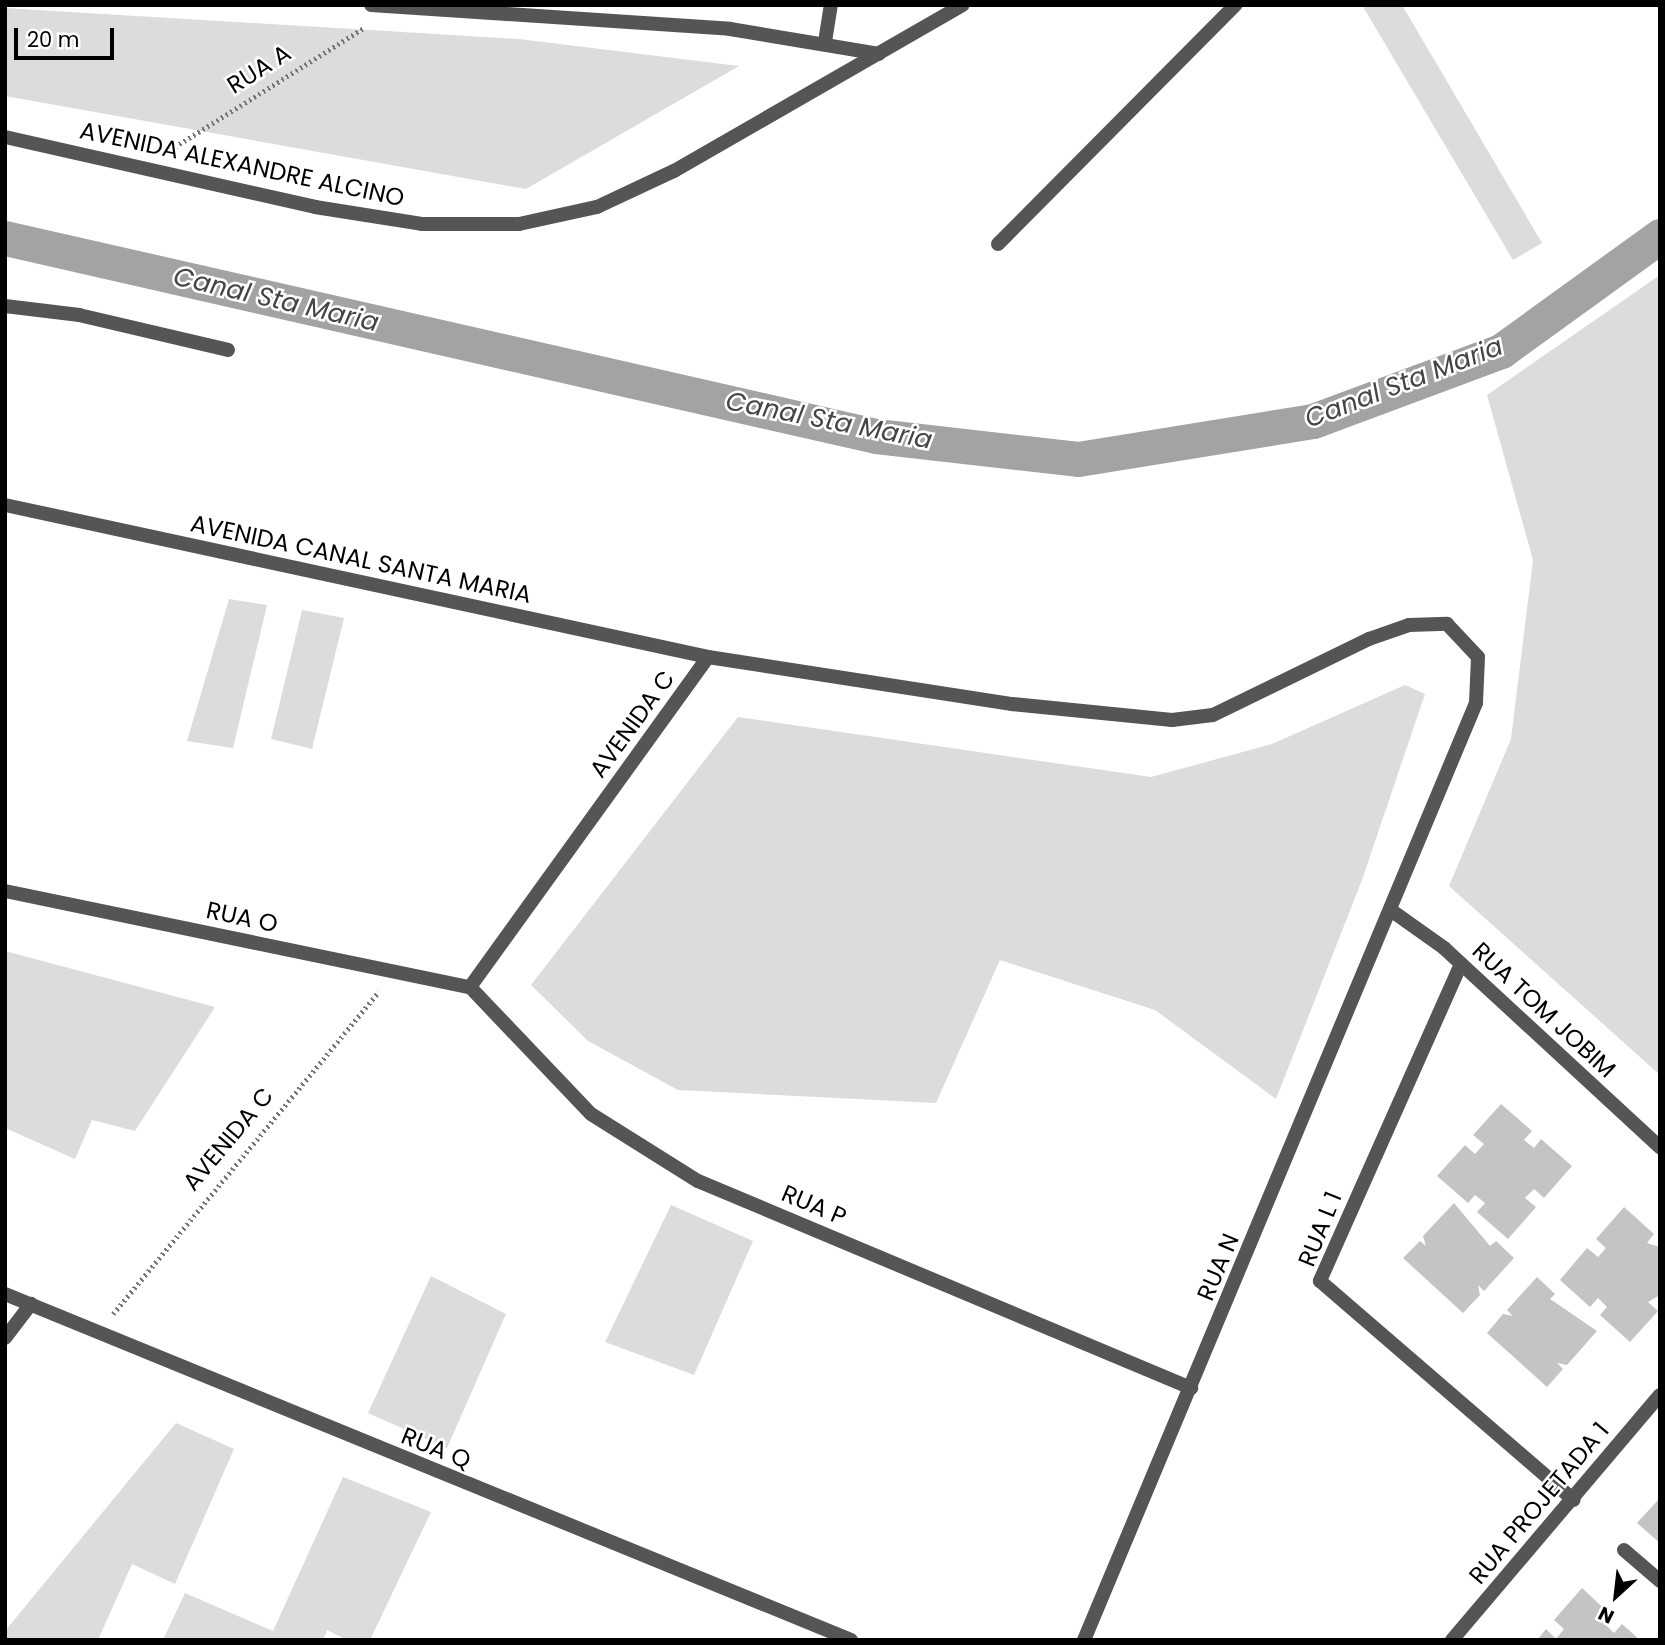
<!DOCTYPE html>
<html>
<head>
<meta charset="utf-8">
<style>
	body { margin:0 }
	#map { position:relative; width:1665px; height:1645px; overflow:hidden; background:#fff; font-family:Poppins,sans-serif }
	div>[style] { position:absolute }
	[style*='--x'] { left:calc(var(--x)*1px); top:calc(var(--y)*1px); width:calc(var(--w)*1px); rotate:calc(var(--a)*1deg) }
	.green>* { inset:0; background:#dcdcdc }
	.canal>* { height:35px; margin:-17.5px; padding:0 17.5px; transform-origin:17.5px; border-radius:17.5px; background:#a3a3a3 }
	.building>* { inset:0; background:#c4c4c4 }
	.path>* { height:4.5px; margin-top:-2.25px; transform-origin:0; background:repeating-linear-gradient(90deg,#777 0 2px,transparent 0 5.5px) }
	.lane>* { height:14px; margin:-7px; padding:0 7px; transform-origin:7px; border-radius:7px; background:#555 }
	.street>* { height:14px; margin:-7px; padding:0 7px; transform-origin:7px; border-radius:7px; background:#555 }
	span { translate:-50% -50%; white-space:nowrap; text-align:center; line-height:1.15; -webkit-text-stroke:5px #fff; paint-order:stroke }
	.street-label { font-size:24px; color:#000 }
	.water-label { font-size:26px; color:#444; font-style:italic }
	.frame { position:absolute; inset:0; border:7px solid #000; pointer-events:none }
	.north { position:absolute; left:1581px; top:1561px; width:70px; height:70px; -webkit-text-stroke:5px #fff; paint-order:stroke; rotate:207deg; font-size:19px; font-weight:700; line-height:28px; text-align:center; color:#000 }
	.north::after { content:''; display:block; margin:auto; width:24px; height:32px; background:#000; clip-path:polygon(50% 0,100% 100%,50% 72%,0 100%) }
	.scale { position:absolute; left:14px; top:28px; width:100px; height:32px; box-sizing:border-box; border:4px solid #000; border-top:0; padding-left:9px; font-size:21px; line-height:24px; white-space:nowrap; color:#000; -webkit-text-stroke:5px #fff; paint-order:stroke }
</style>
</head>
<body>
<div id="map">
	<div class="green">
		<div style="clip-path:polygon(1362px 5px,1402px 5px,1542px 243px,1513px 260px)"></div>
		<div style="clip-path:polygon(5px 8px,519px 39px,739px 66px,526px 189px,5px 96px)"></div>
		<div style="clip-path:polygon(1660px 275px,1660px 1075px,1449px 886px,1511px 739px,1533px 560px,1487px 395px)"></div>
		<div style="clip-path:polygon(229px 599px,267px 605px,233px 748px,187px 741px)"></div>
		<div style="clip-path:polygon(302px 610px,344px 618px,312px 749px,271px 739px)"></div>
		<div style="clip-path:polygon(1405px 685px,1425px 694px,1362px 880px,1276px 1099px,1155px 1010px,1000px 960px,936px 1103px,678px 1090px,588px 1041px,531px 985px,738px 717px,1151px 777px,1272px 744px)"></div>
		<div style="clip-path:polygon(5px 951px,215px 1007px,135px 1131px,92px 1120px,75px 1159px,5px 1128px)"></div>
		<div style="clip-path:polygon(671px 1205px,753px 1241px,694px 1375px,605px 1342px)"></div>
		<div style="clip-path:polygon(431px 1276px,506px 1314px,447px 1448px,368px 1413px)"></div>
		<div style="clip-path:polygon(176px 1423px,234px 1449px,175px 1584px,132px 1564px,98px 1640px,5px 1640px,5px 1631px)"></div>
		<div style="clip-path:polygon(343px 1477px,431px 1512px,370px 1640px,347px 1640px,327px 1630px,323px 1640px,163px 1640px,185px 1593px,273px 1631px)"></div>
	</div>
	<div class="canal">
		<div style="--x:5;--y:238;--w:893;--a:12.81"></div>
		<div style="--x:876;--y:436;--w:203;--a:6.5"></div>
		<div style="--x:1078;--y:459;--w:238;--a:-9.2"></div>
		<div style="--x:1313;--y:421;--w:201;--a:-20.4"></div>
		<div style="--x:1501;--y:351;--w:196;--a:-35.9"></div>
	</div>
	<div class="building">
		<div style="clip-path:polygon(1501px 1104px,1532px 1131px,1524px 1140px,1534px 1148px,1541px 1139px,1572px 1166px,1544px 1198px,1534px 1189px,1525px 1198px,1536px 1207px,1508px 1239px,1477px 1212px,1485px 1203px,1475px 1195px,1468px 1203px,1437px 1176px,1465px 1145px,1475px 1154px,1484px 1144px,1473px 1135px)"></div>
		<div style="clip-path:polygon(1454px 1203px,1490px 1246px,1496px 1241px,1514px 1258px,1484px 1291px,1478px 1285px,1480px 1295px,1463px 1313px,1403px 1258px,1420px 1241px,1426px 1246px,1423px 1236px)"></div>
		<div style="clip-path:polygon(1624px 1207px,1654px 1234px,1647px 1243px,1660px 1247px,1660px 1295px,1648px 1302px,1658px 1311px,1630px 1342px,1600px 1315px,1607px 1307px,1598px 1298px,1590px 1307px,1560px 1280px,1587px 1248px,1598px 1257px,1606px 1248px,1596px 1239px)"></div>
		<div style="clip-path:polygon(1537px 1277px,1555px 1294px,1550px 1299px,1597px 1331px,1567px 1365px,1557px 1363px,1563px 1369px,1547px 1387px,1487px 1333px,1503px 1314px,1513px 1316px,1507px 1310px)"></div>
		<div style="clip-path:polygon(1660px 1498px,1660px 1543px,1637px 1523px)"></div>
		<div style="clip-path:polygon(1582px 1588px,1612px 1616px,1605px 1624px,1614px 1633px,1622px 1624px,1640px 1640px,1537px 1640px,1546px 1629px,1556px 1639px,1564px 1629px,1554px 1620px)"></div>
	</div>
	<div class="path">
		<div style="--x:170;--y:150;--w:229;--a:-32.2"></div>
		<div style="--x:113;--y:1314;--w:418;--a:-50.5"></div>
	</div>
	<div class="lane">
		<div style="--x:825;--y:42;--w:37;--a:-81"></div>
		<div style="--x:1624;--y:1550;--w:48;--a:40.7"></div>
	</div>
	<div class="street">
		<div style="--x:371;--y:5;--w:360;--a:3.8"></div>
		<div style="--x:730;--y:29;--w:151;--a:9.5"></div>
		<div style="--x:5;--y:137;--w:318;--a:12.7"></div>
		<div style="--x:315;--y:207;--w:108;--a:9"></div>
		<div style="--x:422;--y:224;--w:97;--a:0"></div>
		<div style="--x:519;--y:224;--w:80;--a:-12.3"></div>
		<div style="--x:597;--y:207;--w:85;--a:-25.1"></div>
		<div style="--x:674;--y:171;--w:333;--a:-29.9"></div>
		<div style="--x:998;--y:244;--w:337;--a:-45.2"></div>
		<div style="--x:5;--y:306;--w:75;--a:6.9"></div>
		<div style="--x:79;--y:315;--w:153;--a:13.2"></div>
		<div style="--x:5;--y:505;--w:719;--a:12.2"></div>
		<div style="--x:708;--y:657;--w:308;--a:8.8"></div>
		<div style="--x:1012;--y:704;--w:161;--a:5.7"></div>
		<div style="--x:1172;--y:720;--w:41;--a:-7"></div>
		<div style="--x:1213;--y:715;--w:174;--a:-26"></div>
		<div style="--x:1369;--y:639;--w:42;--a:-19.3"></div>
		<div style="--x:1409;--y:625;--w:38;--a:-2"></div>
		<div style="--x:1447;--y:624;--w:45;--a:46.8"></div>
		<div style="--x:1478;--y:657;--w:46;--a:92.5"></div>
		<div style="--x:1476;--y:703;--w:1016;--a:112.7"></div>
		<div style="--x:5;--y:891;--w:475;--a:11.7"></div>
		<div style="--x:1392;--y:911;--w:64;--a:35.4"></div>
		<div style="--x:1444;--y:948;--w:294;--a:42.7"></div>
		<div style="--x:1461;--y:964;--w:347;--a:114"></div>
		<div style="--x:1320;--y:1281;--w:335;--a:40.8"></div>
		<div style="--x:470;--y:987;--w:175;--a:46.4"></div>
		<div style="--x:591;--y:1114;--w:126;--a:32.1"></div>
		<div style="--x:698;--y:1181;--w:535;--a:22.78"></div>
		<div style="--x:470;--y:987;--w:407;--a:-54.2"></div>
		<div style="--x:5;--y:1294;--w:914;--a:22.24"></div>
		<div style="--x:5;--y:1338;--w:43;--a:-52.6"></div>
		<div style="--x:1452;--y:1640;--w:321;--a:-49.7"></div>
	</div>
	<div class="street-label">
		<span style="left:259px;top:69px;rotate:-32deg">RUA A</span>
		<span style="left:242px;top:164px;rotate:12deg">AVENIDA ALEXANDRE ALCINO</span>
		<span style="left:361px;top:559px;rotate:12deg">AVENIDA CANAL SANTA MARIA</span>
		<span style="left:632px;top:724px;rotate:-54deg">AVENIDA C</span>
		<span style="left:242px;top:917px;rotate:12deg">RUA O</span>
		<span style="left:1544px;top:1010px;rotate:43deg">RUA TOM JOBIM</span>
		<span style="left:228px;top:1139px;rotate:-50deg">AVENIDA C</span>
		<span style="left:814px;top:1205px;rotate:23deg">RUA P</span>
		<span style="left:1320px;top:1229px;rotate:-68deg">RUA L 1</span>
		<span style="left:1218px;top:1267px;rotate:-67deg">RUA N</span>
		<span style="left:436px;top:1448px;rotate:22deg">RUA Q</span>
		<span style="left:1539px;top:1503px;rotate:-50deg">RUA PROJETADA 1</span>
	</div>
	<div class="water-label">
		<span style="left:276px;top:300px;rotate:13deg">Canal Sta Maria</span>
		<span style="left:1404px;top:383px;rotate:-21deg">Canal Sta Maria</span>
		<span style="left:829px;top:421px;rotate:11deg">Canal Sta Maria</span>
	</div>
	<div class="frame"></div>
	<div class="north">N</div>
	<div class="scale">20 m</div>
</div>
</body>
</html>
